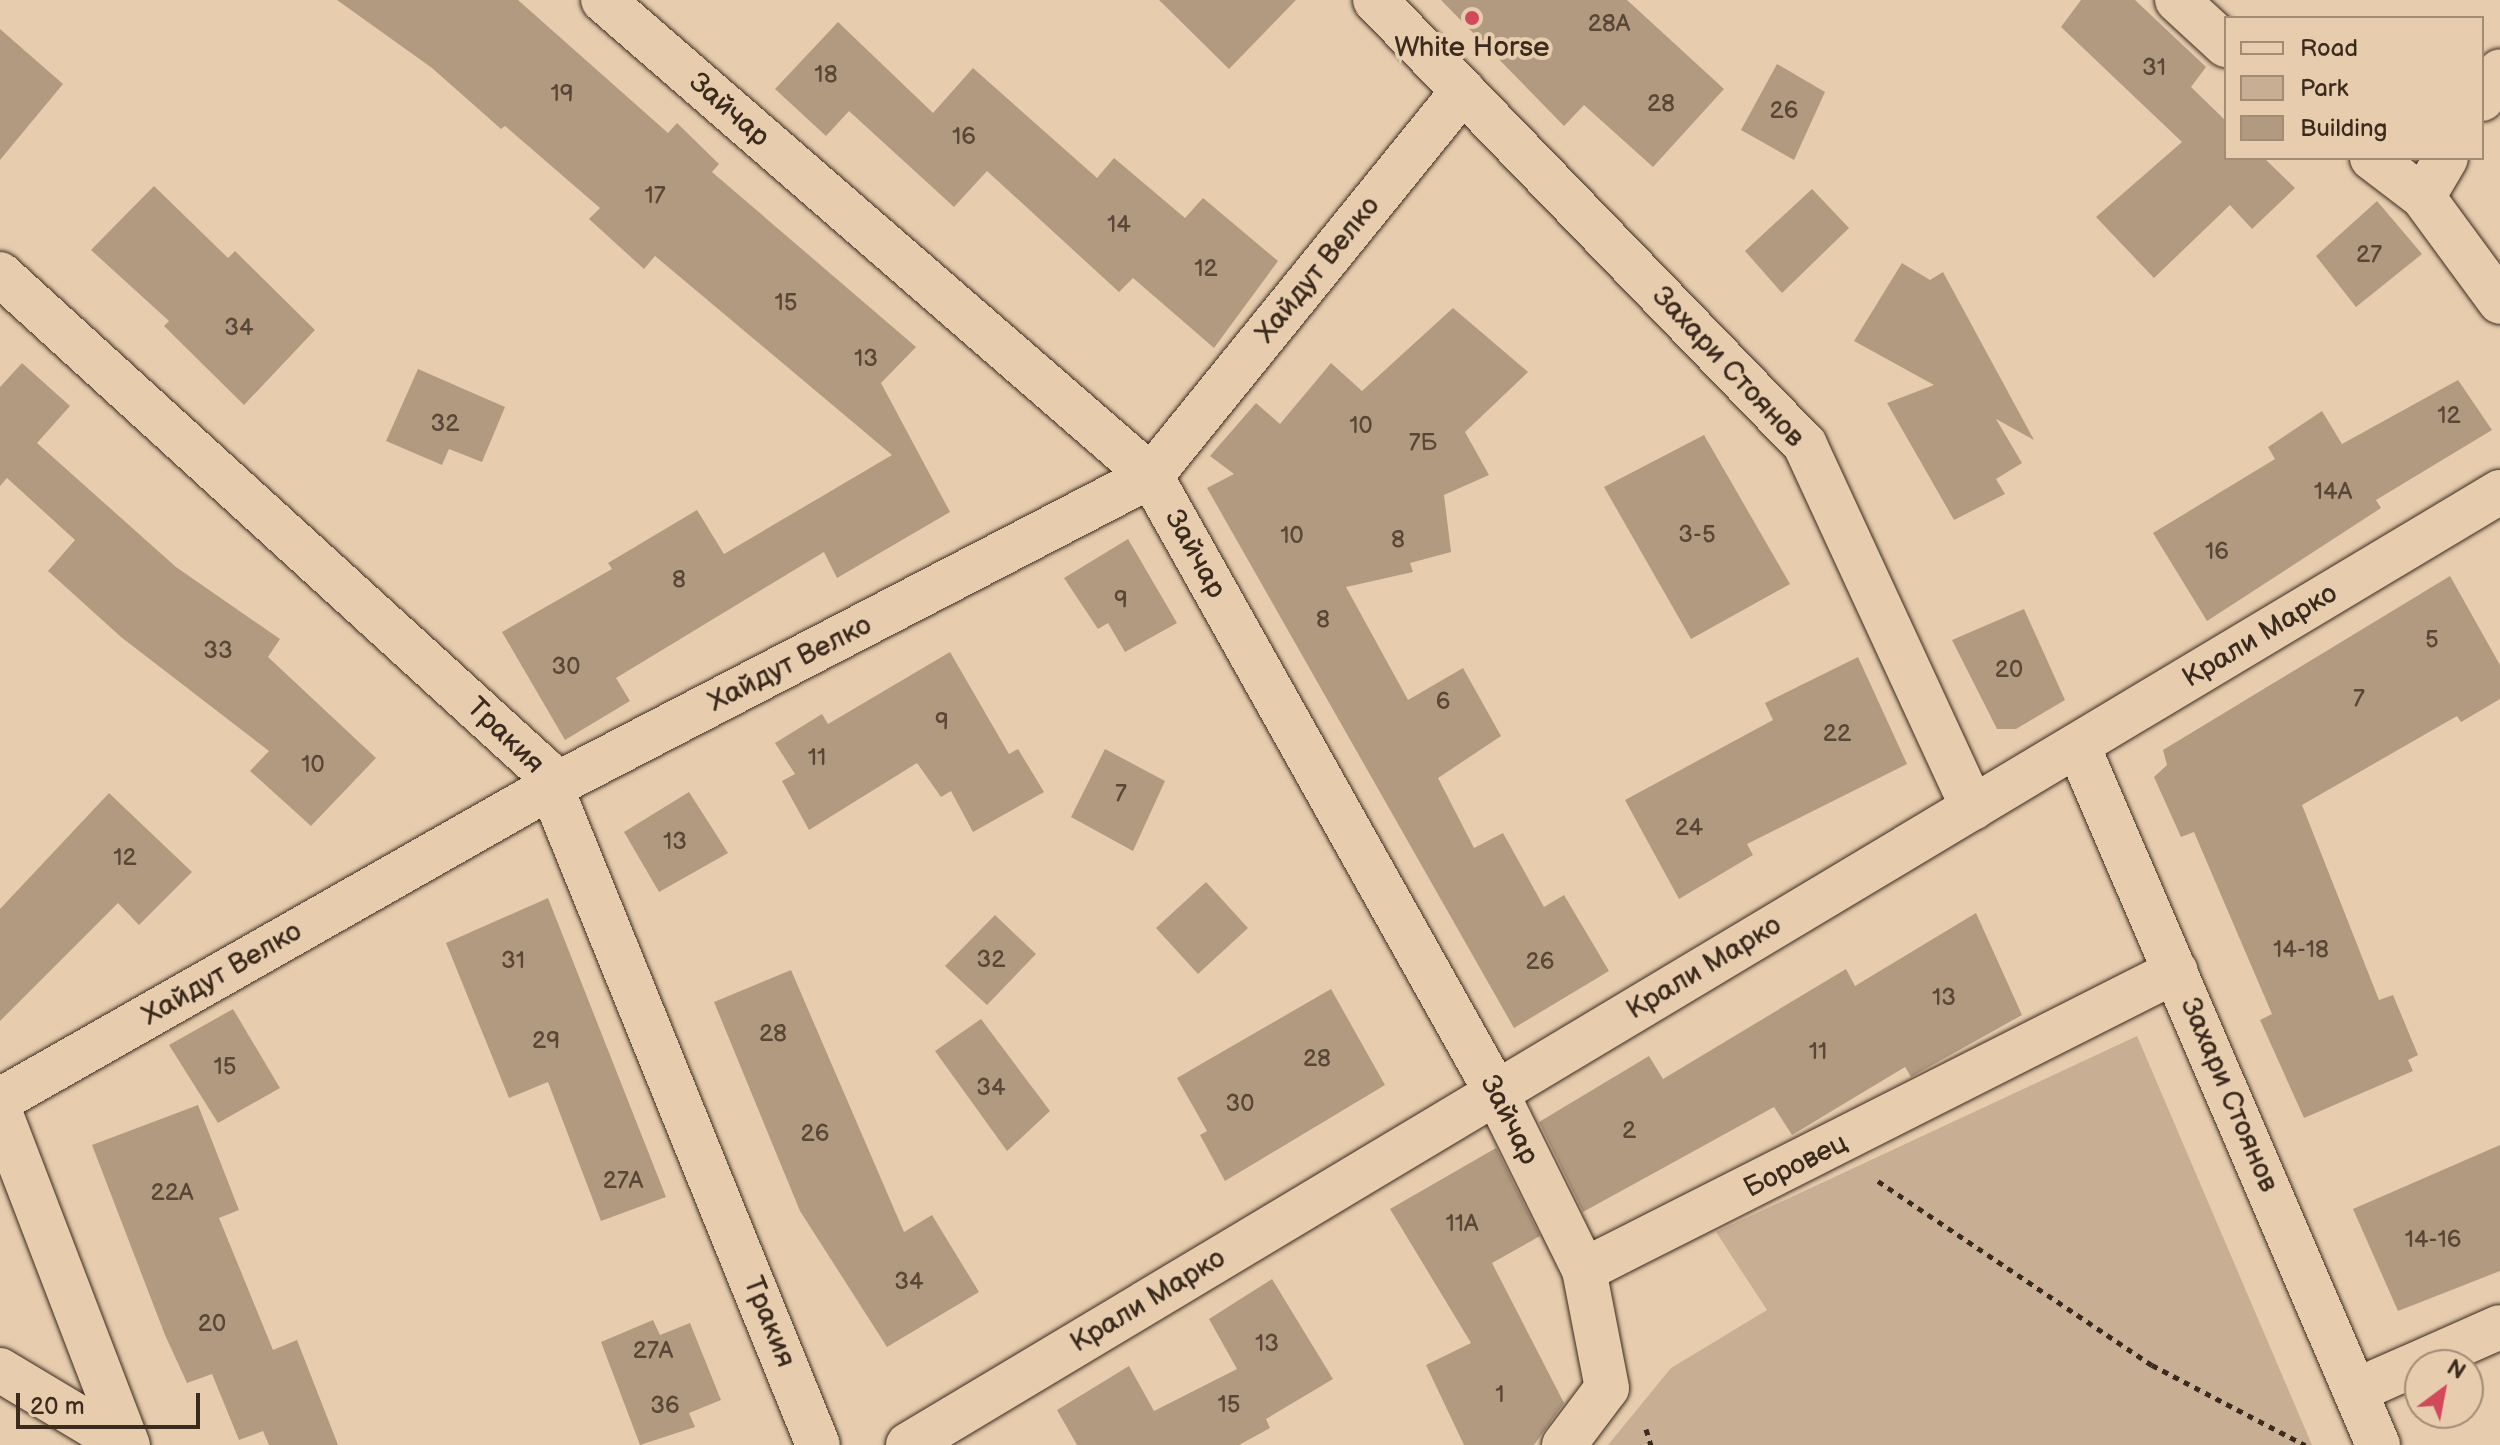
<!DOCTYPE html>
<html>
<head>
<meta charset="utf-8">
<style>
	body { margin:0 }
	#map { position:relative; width:2500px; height:1445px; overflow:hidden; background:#e7cdae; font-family:"Balsamiq Sans",sans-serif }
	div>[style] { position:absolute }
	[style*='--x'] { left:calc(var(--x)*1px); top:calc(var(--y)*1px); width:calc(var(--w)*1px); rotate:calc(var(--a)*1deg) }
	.green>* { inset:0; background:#c8af94 }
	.building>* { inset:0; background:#b29a81 }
	.path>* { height:5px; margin-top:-2.5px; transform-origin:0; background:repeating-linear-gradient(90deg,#3b2a1e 0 6px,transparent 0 12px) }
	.roads { filter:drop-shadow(0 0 2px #3b2a1e) drop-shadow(0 0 2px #3b2a1e) }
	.street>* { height:44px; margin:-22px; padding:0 22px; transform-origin:22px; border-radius:22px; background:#e7cdae }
	.dots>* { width:22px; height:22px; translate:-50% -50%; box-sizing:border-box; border:4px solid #e7cdae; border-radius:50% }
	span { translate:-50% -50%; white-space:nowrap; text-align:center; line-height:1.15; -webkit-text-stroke:8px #e7cdae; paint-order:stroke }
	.number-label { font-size:24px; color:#594637 }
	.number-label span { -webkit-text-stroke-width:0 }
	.poi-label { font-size:28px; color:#3b2a1e }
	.street-label { font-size:28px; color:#3b2a1e }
	.legend { position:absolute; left:2224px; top:16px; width:260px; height:144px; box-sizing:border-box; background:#e7cdae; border:2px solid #a28c74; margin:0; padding:10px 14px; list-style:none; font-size:24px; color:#3b2a1e }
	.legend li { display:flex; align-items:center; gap:16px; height:40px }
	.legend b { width:40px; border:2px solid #a28c74 }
	.north { position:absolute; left:2404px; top:1349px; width:80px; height:80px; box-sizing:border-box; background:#e7cdae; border:2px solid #a28c74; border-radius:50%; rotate:32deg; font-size:22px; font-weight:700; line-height:32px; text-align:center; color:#3b2a1e }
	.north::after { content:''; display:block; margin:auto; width:28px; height:36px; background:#d1495b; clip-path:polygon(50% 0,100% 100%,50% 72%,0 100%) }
	.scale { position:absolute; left:16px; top:1393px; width:184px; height:36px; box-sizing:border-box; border:4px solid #3b2a1e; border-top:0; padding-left:10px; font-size:24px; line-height:28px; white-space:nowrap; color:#3b2a1e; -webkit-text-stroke:6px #e7cdae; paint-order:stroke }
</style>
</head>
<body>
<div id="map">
	<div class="green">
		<div style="clip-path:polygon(2137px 1036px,2312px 1445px,1608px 1445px,1671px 1368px,1767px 1310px,1716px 1232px)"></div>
	</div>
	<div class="building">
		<div style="clip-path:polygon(337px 0,518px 0,668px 133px,677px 123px,719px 164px,712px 172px,916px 347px,881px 383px,950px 512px,837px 578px,824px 552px,616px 678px,630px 701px,565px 740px,502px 632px,612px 569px,608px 563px,697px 510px,724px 554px,892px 455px,655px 256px,644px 269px,589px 219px,600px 208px,505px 126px,501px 129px,432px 68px)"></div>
		<div style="clip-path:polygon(1159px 0,1296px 0,1229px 69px)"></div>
		<div style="clip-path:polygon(1441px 0,1627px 0,1724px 89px,1653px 167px,1584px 105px,1564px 126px)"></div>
		<div style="clip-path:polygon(2081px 0,2135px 0,2206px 67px,2191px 87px,2226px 121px,2226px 158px,2264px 158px,2295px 188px,2252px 229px,2230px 205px,2154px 278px,2096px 217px,2182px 142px,2061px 27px)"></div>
		<div style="clip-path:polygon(838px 22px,933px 113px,973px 68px,1097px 178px,1114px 158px,1185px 218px,1203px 198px,1278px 261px,1214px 348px,1133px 278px,1119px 292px,987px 171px,954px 207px,849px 111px,826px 136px,775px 89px)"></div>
		<div style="clip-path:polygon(0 29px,63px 84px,0 160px)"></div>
		<div style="clip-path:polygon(1777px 64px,1825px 92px,1794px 160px,1741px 130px)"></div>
		<div style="clip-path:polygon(154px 186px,228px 258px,235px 251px,315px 330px,244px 405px,164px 326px,169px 321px,91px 250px)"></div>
		<div style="clip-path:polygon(1812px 189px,1849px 228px,1782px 293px,1745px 251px)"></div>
		<div style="clip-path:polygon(2377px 201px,2422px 254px,2356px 307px,2316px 256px)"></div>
		<div style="clip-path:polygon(1902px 263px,1930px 280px,1943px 272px,2034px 440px,1996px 419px,2022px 463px,1996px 479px,2005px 494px,1954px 520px,1887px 403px,1934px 385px,1854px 341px)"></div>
		<div style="clip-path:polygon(1453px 308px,1528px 372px,1465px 432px,1489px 475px,1444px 495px,1451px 552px,1410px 563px,1413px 572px,1346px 587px,1408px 700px,1463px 668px,1501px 736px,1438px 778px,1474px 848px,1503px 833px,1544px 907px,1564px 895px,1609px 971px,1514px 1028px,1207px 488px,1234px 474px,1210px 456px,1256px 403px,1280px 424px,1331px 363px,1362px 391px)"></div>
		<div style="clip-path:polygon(22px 363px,70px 406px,37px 443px,176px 567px,280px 639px,268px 657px,376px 758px,311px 826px,250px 771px,269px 751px,121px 637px,48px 571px,75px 540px,7px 478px,0 486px,0 387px)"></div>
		<div style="clip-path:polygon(418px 369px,505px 407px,482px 462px,449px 449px,442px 465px,386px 441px)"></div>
		<div style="clip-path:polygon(2458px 380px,2492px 430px,2376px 500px,2381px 508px,2207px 621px,2153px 533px,2275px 459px,2268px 447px,2322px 411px,2342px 444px)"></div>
		<div style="clip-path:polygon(1704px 435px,1790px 584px,1691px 639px,1604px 487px)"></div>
		<div style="clip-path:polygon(1128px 539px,1177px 623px,1125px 652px,1108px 623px,1098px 629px,1064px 578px)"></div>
		<div style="clip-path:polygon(2450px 576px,2500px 665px,2500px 699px,2461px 722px,2457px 716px,2302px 805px,2379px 1000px,2393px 995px,2418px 1055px,2408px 1060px,2413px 1071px,2304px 1118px,2260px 1020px,2272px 1014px,2194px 832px,2181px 837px,2154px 777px,2167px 765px,2163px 750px)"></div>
		<div style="clip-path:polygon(2024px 609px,2065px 700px,2016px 729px,1997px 729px,1952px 640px)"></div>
		<div style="clip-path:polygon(950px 652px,1009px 754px,1018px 749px,1044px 792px,973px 832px,951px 791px,941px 797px,917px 763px,809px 830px,782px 781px,795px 774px,775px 743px,822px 714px,828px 724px)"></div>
		<div style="clip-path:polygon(1858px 657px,1907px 764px,1747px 844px,1753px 855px,1679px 899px,1625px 800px,1773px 720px,1765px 703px)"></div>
		<div style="clip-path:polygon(1105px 749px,1165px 781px,1133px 851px,1071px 817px)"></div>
		<div style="clip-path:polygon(689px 792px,728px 853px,659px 892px,624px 832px)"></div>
		<div style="clip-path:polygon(109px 793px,192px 872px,139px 925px,118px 903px,0 1021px,0 909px)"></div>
		<div style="clip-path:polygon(1206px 882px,1248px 928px,1198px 974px,1156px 928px)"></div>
		<div style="clip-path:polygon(548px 898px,666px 1197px,601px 1221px,548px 1082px,509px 1098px,446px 943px)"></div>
		<div style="clip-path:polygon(1976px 913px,2022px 1015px,1911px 1077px,1905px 1067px,1792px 1135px,1774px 1107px,1583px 1212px,1539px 1122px,1649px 1056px,1663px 1079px,1846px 969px,1855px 986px)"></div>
		<div style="clip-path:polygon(995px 915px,1036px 954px,987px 1005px,945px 966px)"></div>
		<div style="clip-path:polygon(791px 970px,904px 1232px,932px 1215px,979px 1292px,887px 1347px,800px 1211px,714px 1002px)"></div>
		<div style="clip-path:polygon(1331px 989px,1385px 1085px,1225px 1181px,1200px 1135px,1207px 1131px,1177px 1078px)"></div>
		<div style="clip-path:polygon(233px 1009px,280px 1088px,218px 1123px,169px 1045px)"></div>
		<div style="clip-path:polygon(981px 1019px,1050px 1111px,1007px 1151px,935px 1051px)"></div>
		<div style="clip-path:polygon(198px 1105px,239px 1210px,219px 1218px,273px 1350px,297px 1340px,338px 1445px,269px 1445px,263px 1431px,239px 1440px,212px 1374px,187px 1383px,165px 1335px,92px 1145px)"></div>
		<div style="clip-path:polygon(2500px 1145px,2500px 1271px,2398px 1311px,2353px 1209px)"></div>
		<div style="clip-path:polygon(1496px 1148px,1540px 1236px,1492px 1263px,1564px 1403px,1534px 1445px,1464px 1445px,1426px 1365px,1471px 1343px,1390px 1209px)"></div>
		<div style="clip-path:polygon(1272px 1279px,1333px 1379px,1266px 1419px,1270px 1428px,1239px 1445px,1077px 1445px,1057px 1410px,1129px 1366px,1154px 1411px,1237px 1369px,1209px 1319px)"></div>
		<div style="clip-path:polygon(653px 1320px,660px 1335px,690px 1323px,721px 1400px,689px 1413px,695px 1427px,640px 1445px,601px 1342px)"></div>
	</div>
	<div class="path">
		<div style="--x:1878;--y:1181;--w:330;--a:33.9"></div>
		<div style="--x:2152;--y:1365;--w:173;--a:27.6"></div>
		<div style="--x:1646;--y:1429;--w:17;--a:73"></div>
	</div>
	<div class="roads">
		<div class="street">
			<div style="--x:603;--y:0;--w:726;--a:40.98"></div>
			<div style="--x:1151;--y:476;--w:706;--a:60.75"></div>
			<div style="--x:1496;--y:1092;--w:199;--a:63.7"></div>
			<div style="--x:1375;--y:0;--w:619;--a:45.98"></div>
			<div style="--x:1805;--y:445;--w:400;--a:65.2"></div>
			<div style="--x:2177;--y:0;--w:67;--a:42.6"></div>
			<div style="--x:2482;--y:99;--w:33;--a:-57"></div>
			<div style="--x:2372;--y:158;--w:64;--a:37.4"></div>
			<div style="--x:2423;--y:197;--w:130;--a:53.7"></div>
			<div style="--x:2423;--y:197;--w:45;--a:-59.5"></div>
			<div style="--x:0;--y:274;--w:736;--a:42.36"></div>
			<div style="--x:544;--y:770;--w:728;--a:67.91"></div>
			<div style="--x:2078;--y:746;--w:761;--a:66.77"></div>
			<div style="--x:0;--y:1100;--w:636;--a:-29.59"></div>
			<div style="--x:553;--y:786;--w:674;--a:-27.4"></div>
			<div style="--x:1151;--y:476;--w:496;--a:-51"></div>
			<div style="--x:0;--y:1112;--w:357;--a:69"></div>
			<div style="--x:0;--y:1370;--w:146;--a:31"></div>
			<div style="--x:2355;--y:1391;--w:158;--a:-23.8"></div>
			<div style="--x:908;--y:1445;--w:1855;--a:-30.91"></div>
			<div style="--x:1564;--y:1445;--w:71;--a:-53"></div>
			<div style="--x:1607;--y:1388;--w:120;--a:-101"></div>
			<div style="--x:1584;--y:1270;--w:663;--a:-26.8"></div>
		</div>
	</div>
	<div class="dots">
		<div style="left:1472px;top:18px;background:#d1495b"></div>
	</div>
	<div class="number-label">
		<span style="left:1609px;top:24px">28А</span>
		<span style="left:2154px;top:68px">31</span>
		<span style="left:826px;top:75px">18</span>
		<span style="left:562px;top:94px">19</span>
		<span style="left:1661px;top:104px">28</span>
		<span style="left:1784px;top:111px">26</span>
		<span style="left:964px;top:137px">16</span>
		<span style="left:655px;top:196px">17</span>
		<span style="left:1119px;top:225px">14</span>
		<span style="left:2369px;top:255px">27</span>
		<span style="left:1206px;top:269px">12</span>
		<span style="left:786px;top:303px">15</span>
		<span style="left:239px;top:328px">34</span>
		<span style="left:866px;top:359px">13</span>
		<span style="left:2449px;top:416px">12</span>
		<span style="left:445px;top:424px">32</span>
		<span style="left:1361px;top:426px">10</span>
		<span style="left:1423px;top:443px">7Б</span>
		<span style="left:2333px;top:492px">14А</span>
		<span style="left:1697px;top:535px">3-5</span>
		<span style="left:1292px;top:536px">10</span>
		<span style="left:1398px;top:540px">8</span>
		<span style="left:2217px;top:552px">16</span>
		<span style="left:679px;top:580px">8</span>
		<span style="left:1121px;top:600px">9</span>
		<span style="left:1323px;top:620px">8</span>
		<span style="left:2432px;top:640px">5</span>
		<span style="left:218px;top:651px">33</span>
		<span style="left:566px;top:667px">30</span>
		<span style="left:2009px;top:670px">20</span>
		<span style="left:2359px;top:699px">7</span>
		<span style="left:1443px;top:702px">6</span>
		<span style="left:942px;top:722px">9</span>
		<span style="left:1837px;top:734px">22</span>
		<span style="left:817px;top:758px">11</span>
		<span style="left:313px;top:765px">10</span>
		<span style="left:1121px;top:794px">7</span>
		<span style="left:1689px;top:828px">24</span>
		<span style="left:675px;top:842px">13</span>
		<span style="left:125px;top:858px">12</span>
		<span style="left:2301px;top:950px">14-18</span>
		<span style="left:991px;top:960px">32</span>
		<span style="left:513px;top:961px">31</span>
		<span style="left:1540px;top:962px">26</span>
		<span style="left:1944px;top:998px">13</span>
		<span style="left:773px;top:1034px">28</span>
		<span style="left:546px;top:1041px">29</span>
		<span style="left:1818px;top:1052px">11</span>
		<span style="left:1317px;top:1059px">28</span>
		<span style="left:225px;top:1067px">15</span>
		<span style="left:991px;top:1088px">34</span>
		<span style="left:1240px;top:1104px">30</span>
		<span style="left:1629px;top:1131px">2</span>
		<span style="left:815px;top:1134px">26</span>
		<span style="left:623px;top:1181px">27А</span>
		<span style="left:172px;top:1193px">22А</span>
		<span style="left:1462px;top:1224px">11А</span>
		<span style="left:2433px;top:1240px">14-16</span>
		<span style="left:909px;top:1282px">34</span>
		<span style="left:212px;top:1324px">20</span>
		<span style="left:1267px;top:1344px">13</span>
		<span style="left:653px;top:1351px">27А</span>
		<span style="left:1500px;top:1395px">1</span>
		<span style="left:1229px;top:1405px">15</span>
		<span style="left:665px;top:1406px">36</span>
	</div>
	<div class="poi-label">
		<span style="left:1472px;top:48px">White Horse</span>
	</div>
	<div class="street-label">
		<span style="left:729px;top:110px;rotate:41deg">Зайчар</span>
		<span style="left:1318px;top:270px;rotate:-51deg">Хайдут Велко</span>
		<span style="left:1728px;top:367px;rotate:47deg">Захари Стоянов</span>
		<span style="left:1195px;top:554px;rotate:61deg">Зайчар</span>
		<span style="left:2260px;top:636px;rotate:-31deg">Крали Марко</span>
		<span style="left:790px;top:664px;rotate:-27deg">Хайдут Велко</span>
		<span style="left:505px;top:736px;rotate:44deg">Тракия</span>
		<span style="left:1704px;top:968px;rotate:-31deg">Крали Марко</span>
		<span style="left:222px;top:974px;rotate:-30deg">Хайдут Велко</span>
		<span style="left:2229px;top:1095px;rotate:67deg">Захари Стоянов</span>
		<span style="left:1509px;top:1120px;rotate:63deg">Зайчар</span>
		<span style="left:1796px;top:1166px;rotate:-26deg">Боровец</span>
		<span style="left:1148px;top:1301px;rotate:-31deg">Крали Марко</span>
		<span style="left:769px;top:1322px;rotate:68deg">Тракия</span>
	</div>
	<ul class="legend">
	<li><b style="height:10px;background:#e7cdae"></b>Road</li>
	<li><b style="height:22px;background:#c8af94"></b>Park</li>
	<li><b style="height:22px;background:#b29a81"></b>Building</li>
	</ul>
	<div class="north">N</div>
	<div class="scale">20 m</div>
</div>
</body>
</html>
